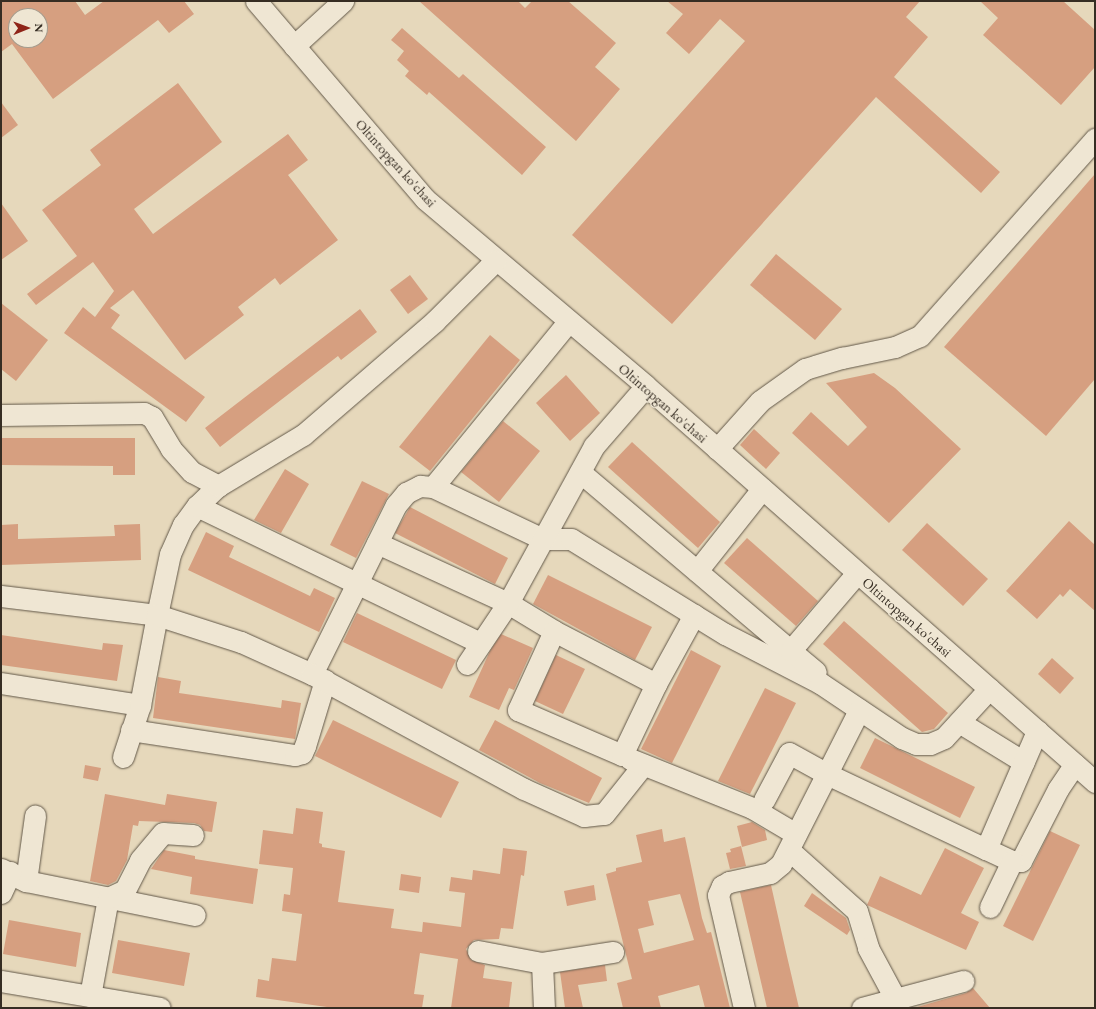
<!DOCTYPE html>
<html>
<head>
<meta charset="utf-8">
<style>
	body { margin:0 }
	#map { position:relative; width:1096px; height:1009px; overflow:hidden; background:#e6d8bb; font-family:"EB Garamond",serif }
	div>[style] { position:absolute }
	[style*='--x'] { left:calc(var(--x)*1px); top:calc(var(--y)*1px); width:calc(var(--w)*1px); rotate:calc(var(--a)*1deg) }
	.building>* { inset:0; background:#d69f80 }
	.roads { filter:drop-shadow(0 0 1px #625849) drop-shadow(0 0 1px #625849) }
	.minor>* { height:21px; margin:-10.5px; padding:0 10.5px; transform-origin:10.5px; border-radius:10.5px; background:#efe6d3 }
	span { translate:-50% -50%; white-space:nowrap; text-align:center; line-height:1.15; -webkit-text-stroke:3px #efe6d3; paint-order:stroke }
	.street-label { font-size:14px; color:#362d23 }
	.frame { position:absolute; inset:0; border:2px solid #362d23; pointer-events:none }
	.north { position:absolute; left:8px; top:8px; width:40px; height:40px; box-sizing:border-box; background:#efe6d3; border:1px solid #a59c8d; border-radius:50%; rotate:89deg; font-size:11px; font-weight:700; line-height:16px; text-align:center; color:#362d23 }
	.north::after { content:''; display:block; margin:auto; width:14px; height:18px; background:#8f2418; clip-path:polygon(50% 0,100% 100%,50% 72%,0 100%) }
</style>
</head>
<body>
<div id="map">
	<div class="building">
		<div style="clip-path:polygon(evenodd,1px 1px,75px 1px,85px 15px,104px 1px,184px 1px,194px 14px,169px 33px,158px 20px,53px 99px,12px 44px,1px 52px,1px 1px,16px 16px,40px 16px,40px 40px,16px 40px,16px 16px)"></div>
		<div style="clip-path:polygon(419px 1px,518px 1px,525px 8px,532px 1px,568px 1px,616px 43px,595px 67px,620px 89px,576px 141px)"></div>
		<div style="clip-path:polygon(667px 1px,920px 1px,906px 17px,928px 37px,894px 77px,1000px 172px,981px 193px,876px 97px,672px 324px,572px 235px,745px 41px,720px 19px,689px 54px,666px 33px,683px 14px)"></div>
		<div style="clip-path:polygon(980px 1px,1063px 1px,1095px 30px,1095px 67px,1061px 105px,983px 35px,998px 18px)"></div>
		<div style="clip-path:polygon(402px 28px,459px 78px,463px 74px,546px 147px,522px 175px,429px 92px,427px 95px,405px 76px,409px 71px,397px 60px,404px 51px,391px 40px)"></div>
		<div style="clip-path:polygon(178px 83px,222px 142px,134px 209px,153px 234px,288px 134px,308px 160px,288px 175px,338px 240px,280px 285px,275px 278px,238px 307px,244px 315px,185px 360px,133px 290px,110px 308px,120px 315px,111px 328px,205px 397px,186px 422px,64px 333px,83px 307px,95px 317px,114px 291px,93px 262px,36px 305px,27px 294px,77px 256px,42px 210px,101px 165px,90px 150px)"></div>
		<div style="clip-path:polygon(1px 102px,18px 125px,1px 138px)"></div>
		<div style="clip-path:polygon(1095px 174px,1095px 379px,1046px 436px,944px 347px)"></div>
		<div style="clip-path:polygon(1px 203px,28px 241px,1px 260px)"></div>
		<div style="clip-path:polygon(776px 254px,842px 309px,815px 340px,750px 285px)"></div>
		<div style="clip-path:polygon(410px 275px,428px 299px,408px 314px,390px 290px)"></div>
		<div style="clip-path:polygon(1px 303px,48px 340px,16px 381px,1px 369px)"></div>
		<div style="clip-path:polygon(360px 309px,377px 332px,341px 360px,338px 356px,220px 447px,205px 428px)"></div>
		<div style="clip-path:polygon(490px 335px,520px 360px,430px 471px,399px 447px)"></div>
		<div style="clip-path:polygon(874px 373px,895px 388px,961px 449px,889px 523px,792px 433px,811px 412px,848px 446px,867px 427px,826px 383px)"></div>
		<div style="clip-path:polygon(566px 375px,600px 413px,570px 441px,536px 403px)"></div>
		<div style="clip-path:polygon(503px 421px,540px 451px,499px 502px,461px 472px)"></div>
		<div style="clip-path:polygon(754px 429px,780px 453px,766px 469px,740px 445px)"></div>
		<div style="clip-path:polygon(1px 438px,135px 438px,135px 475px,113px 475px,113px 466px,1px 465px)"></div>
		<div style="clip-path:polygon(632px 442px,720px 522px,698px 548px,608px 467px)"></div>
		<div style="clip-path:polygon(285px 469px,309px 484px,281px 533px,254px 520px)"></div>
		<div style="clip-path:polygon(362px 481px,389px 494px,356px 558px,330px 545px)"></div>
		<div style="clip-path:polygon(410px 507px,508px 558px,495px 584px,395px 533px)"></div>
		<div style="clip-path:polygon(1069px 521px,1095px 545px,1095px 611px,1070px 589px,1063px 597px,1060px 594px,1037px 619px,1006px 591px)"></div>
		<div style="clip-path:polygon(927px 523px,988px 579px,963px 606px,902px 550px)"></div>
		<div style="clip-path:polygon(18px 524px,18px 539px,115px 536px,114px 525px,140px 524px,141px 560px,1px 565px,1px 525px)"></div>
		<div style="clip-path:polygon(206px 532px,234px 546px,229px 557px,310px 596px,314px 588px,335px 598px,319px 632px,188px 570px)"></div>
		<div style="clip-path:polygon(747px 538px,818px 601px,796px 626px,724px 563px)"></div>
		<div style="clip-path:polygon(548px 575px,652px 627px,635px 660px,533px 604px)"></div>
		<div style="clip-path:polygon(357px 613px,456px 660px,442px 689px,343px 642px)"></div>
		<div style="clip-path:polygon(844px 621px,948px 713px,934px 729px,922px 732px,823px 644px)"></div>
		<div style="clip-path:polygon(501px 634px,533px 648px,514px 690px,509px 688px,499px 710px,469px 697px,490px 651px)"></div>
		<div style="clip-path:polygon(1px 635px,102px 650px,103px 643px,123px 645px,117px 681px,1px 665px)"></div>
		<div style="clip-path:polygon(691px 650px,721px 666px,672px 763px,641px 749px)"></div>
		<div style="clip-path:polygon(556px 655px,585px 669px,563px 714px,535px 701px)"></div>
		<div style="clip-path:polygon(1052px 658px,1074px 678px,1060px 694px,1038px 674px)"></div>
		<div style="clip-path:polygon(158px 677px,181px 681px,179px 693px,281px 708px,282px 700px,301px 703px,295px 739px,153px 718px)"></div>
		<div style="clip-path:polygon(765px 688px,796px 703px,750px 794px,718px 781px)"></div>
		<div style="clip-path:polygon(333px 720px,459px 782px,441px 818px,315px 756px)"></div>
		<div style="clip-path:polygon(495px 720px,602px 778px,589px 803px,540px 783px,479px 750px)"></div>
		<div style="clip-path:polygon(875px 738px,975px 787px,960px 818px,860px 768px)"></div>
		<div style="clip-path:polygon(85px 765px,101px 768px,98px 781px,83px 778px)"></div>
		<div style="clip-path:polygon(105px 794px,165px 805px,167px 794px,217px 802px,212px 832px,204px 831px,200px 825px,194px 823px,139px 821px,138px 826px,133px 825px,127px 860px,116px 881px,108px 885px,90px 881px)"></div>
		<div style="clip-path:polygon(296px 808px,323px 812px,319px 843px,322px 844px,322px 847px,345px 851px,338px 902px,394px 909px,391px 928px,422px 932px,423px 922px,461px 927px,465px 893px,449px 891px,451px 877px,472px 880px,473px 870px,500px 874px,503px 848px,527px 851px,524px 876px,521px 875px,513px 929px,501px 928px,499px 939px,474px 940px,466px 949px,471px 960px,485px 965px,483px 978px,512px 982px,509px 1008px,451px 1008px,458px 959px,420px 953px,414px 994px,424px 995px,422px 1008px,334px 1008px,256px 997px,258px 979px,269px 981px,272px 958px,296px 961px,302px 914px,282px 911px,284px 894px,290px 895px,293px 868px,259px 864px,263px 830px,293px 834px)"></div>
		<div style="clip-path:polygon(752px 822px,765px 830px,767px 840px,742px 847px,737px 826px)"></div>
		<div style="clip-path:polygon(evenodd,662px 829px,664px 842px,685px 837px,702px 918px,707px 933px,711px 932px,730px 1008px,705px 1008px,699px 985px,658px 996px,661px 1008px,623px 1008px,617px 983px,632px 979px,606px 874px,616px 871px,616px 868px,642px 862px,636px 835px,662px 829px,680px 894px,694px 940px,644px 953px,638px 929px,654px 925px,648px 901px,680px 894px)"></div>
		<div style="clip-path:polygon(1050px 831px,1080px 845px,1033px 941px,1003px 926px)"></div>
		<div style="clip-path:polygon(741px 846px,746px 866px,730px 869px,726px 853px,731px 852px,730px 849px)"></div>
		<div style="clip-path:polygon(945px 848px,984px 868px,961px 913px,979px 922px,966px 950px,867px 905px,880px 876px,921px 895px)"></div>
		<div style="clip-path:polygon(164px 850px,195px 856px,195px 859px,258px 869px,253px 904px,190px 894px,192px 877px,151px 869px)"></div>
		<div style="clip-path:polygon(401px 874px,421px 877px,419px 893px,399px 890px)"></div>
		<div style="clip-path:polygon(594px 885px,596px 900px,567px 906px,564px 891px)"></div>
		<div style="clip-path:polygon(771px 885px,786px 952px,799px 1008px,767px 1008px,740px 892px)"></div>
		<div style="clip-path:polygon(812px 893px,846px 918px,850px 930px,847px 935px,804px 906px)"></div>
		<div style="clip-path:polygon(9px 920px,81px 933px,76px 967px,3px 954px)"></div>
		<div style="clip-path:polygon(118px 940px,190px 953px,184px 986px,112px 973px)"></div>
		<div style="clip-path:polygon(605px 965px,607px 981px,578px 985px,583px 1008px,565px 1008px,560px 972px)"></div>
		<div style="clip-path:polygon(973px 988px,990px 1008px,914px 1008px,966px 993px)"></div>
	</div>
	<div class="roads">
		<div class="minor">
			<div style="--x:256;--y:1;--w:260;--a:49.5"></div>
			<div style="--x:425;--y:199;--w:289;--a:40.2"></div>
			<div style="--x:646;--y:386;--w:599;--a:41.41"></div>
			<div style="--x:294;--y:46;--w:67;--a:-42.6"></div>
			<div style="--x:568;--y:322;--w:213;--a:129.3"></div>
			<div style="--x:433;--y:487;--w:122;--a:25.3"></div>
			<div style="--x:543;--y:539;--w:28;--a:0"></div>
			<div style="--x:571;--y:539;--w:181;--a:31.7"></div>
			<div style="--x:725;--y:634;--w:107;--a:27.3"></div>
			<div style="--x:820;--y:683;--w:99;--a:33.9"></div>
			<div style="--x:902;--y:738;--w:15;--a:23"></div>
			<div style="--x:916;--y:744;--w:14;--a:0"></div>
			<div style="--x:930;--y:744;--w:15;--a:-23"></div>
			<div style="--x:944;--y:738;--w:67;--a:-47.4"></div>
			<div style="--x:1;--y:415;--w:143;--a:-0.8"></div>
			<div style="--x:144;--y:413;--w:9;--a:27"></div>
			<div style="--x:152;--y:417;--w:37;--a:59"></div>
			<div style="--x:171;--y:449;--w:31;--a:48"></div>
			<div style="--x:192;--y:472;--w:30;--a:28"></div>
			<div style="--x:717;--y:449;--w:64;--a:-48.1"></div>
			<div style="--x:760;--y:401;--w:55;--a:-35.4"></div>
			<div style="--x:805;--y:369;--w:39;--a:-17"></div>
			<div style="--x:842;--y:358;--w:54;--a:-11.7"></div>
			<div style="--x:895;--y:347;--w:27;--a:-24"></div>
			<div style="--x:920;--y:336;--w:264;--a:-48.4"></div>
			<div style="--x:580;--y:472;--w:309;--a:40.3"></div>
			<div style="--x:197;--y:506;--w:315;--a:25.8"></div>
			<div style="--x:377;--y:543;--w:144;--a:24.6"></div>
			<div style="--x:508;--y:603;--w:54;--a:31.3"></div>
			<div style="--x:554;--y:631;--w:87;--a:114.5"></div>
			<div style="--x:518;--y:710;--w:113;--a:23.4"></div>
			<div style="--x:622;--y:755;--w:79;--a:-64.4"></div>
			<div style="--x:656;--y:684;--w:79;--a:-61.2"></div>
			<div style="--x:697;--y:571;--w:105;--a:-51.6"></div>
			<div style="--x:1;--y:596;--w:157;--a:6.9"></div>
			<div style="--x:157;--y:615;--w:62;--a:-78"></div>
			<div style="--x:170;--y:554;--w:32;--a:-66"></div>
			<div style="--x:183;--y:525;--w:24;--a:-54"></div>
			<div style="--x:197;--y:506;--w:29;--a:-44"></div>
			<div style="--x:218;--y:486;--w:99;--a:-31"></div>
			<div style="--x:303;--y:435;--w:174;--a:-40.8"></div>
			<div style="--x:435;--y:321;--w:85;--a:-45"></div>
			<div style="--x:554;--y:631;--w:115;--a:27.5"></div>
			<div style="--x:791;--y:650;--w:101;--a:-49.4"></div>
			<div style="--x:467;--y:664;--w:73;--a:-56.1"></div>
			<div style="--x:508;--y:603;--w:179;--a:-61.3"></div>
			<div style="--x:594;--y:446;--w:79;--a:-49.1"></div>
			<div style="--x:312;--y:674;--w:189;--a:-63.6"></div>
			<div style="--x:396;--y:505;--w:16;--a:-50"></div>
			<div style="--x:406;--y:493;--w:16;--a:-27"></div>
			<div style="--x:420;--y:486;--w:13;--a:4"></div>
			<div style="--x:1;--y:683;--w:141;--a:9"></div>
			<div style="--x:959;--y:722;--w:76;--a:31.6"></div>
			<div style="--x:131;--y:730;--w:166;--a:8.7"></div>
			<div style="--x:295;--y:755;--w:7;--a:-16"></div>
			<div style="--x:302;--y:753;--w:8;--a:-67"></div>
			<div style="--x:305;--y:746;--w:69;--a:-73.1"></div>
			<div style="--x:123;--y:757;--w:55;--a:-71.9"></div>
			<div style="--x:140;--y:705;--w:92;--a:-79.3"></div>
			<div style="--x:157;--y:615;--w:88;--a:17.8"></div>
			<div style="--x:241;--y:642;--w:78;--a:24.3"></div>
			<div style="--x:312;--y:674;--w:241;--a:28.5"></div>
			<div style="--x:524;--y:789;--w:66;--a:24.2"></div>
			<div style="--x:584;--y:816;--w:20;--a:-6"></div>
			<div style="--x:604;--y:814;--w:63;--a:-51.5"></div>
			<div style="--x:630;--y:759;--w:131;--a:21.9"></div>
			<div style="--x:752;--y:808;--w:51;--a:30.6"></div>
			<div style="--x:764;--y:800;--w:53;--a:-62"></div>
			<div style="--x:789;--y:753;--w:43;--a:28.9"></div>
			<div style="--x:827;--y:774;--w:176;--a:25.3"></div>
			<div style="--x:986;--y:849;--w:129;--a:-66.6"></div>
			<div style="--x:986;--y:849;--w:29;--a:25"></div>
			<div style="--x:1012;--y:861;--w:9;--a:0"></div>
			<div style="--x:1021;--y:861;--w:81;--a:-62.8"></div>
			<div style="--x:1058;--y:789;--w:30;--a:-56"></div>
			<div style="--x:789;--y:850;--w:91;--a:41.9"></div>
			<div style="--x:857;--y:911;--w:39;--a:73"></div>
			<div style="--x:868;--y:948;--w:59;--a:61.7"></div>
			<div style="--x:1;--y:869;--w:28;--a:26"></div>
			<div style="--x:26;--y:881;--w:172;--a:11.4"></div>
			<div style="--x:26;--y:881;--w:66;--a:-82.1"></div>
			<div style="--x:1;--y:893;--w:23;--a:-65"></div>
			<div style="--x:990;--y:907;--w:51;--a:-64.4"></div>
			<div style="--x:478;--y:951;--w:65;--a:10.6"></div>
			<div style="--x:542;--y:963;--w:72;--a:-8.8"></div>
			<div style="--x:542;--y:963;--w:45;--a:87.5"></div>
			<div style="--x:1;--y:981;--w:161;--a:9.6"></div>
			<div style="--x:90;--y:996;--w:100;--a:-79.6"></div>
			<div style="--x:108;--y:898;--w:19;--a:-25"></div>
			<div style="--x:125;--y:890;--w:34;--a:-63"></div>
			<div style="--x:140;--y:860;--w:35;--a:-50"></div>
			<div style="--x:163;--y:833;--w:30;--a:4"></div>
			<div style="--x:744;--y:1008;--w:116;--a:-103"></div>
			<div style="--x:718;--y:895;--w:10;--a:-66"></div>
			<div style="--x:722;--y:886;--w:8;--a:-30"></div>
			<div style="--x:729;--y:882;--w:42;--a:-12.4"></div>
			<div style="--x:770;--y:873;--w:14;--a:-39"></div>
			<div style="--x:781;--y:864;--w:173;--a:-63.1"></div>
			<div style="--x:862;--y:1008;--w:105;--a:-15"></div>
		</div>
	</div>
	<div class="street-label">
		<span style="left:396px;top:163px;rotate:48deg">Oltintopgan ko'chasi</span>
		<span style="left:663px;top:403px;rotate:41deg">Oltintopgan ko'chasi</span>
		<span style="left:907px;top:617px;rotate:41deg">Oltintopgan ko'chasi</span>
	</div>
	<div class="frame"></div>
	<div class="north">N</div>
</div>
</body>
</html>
